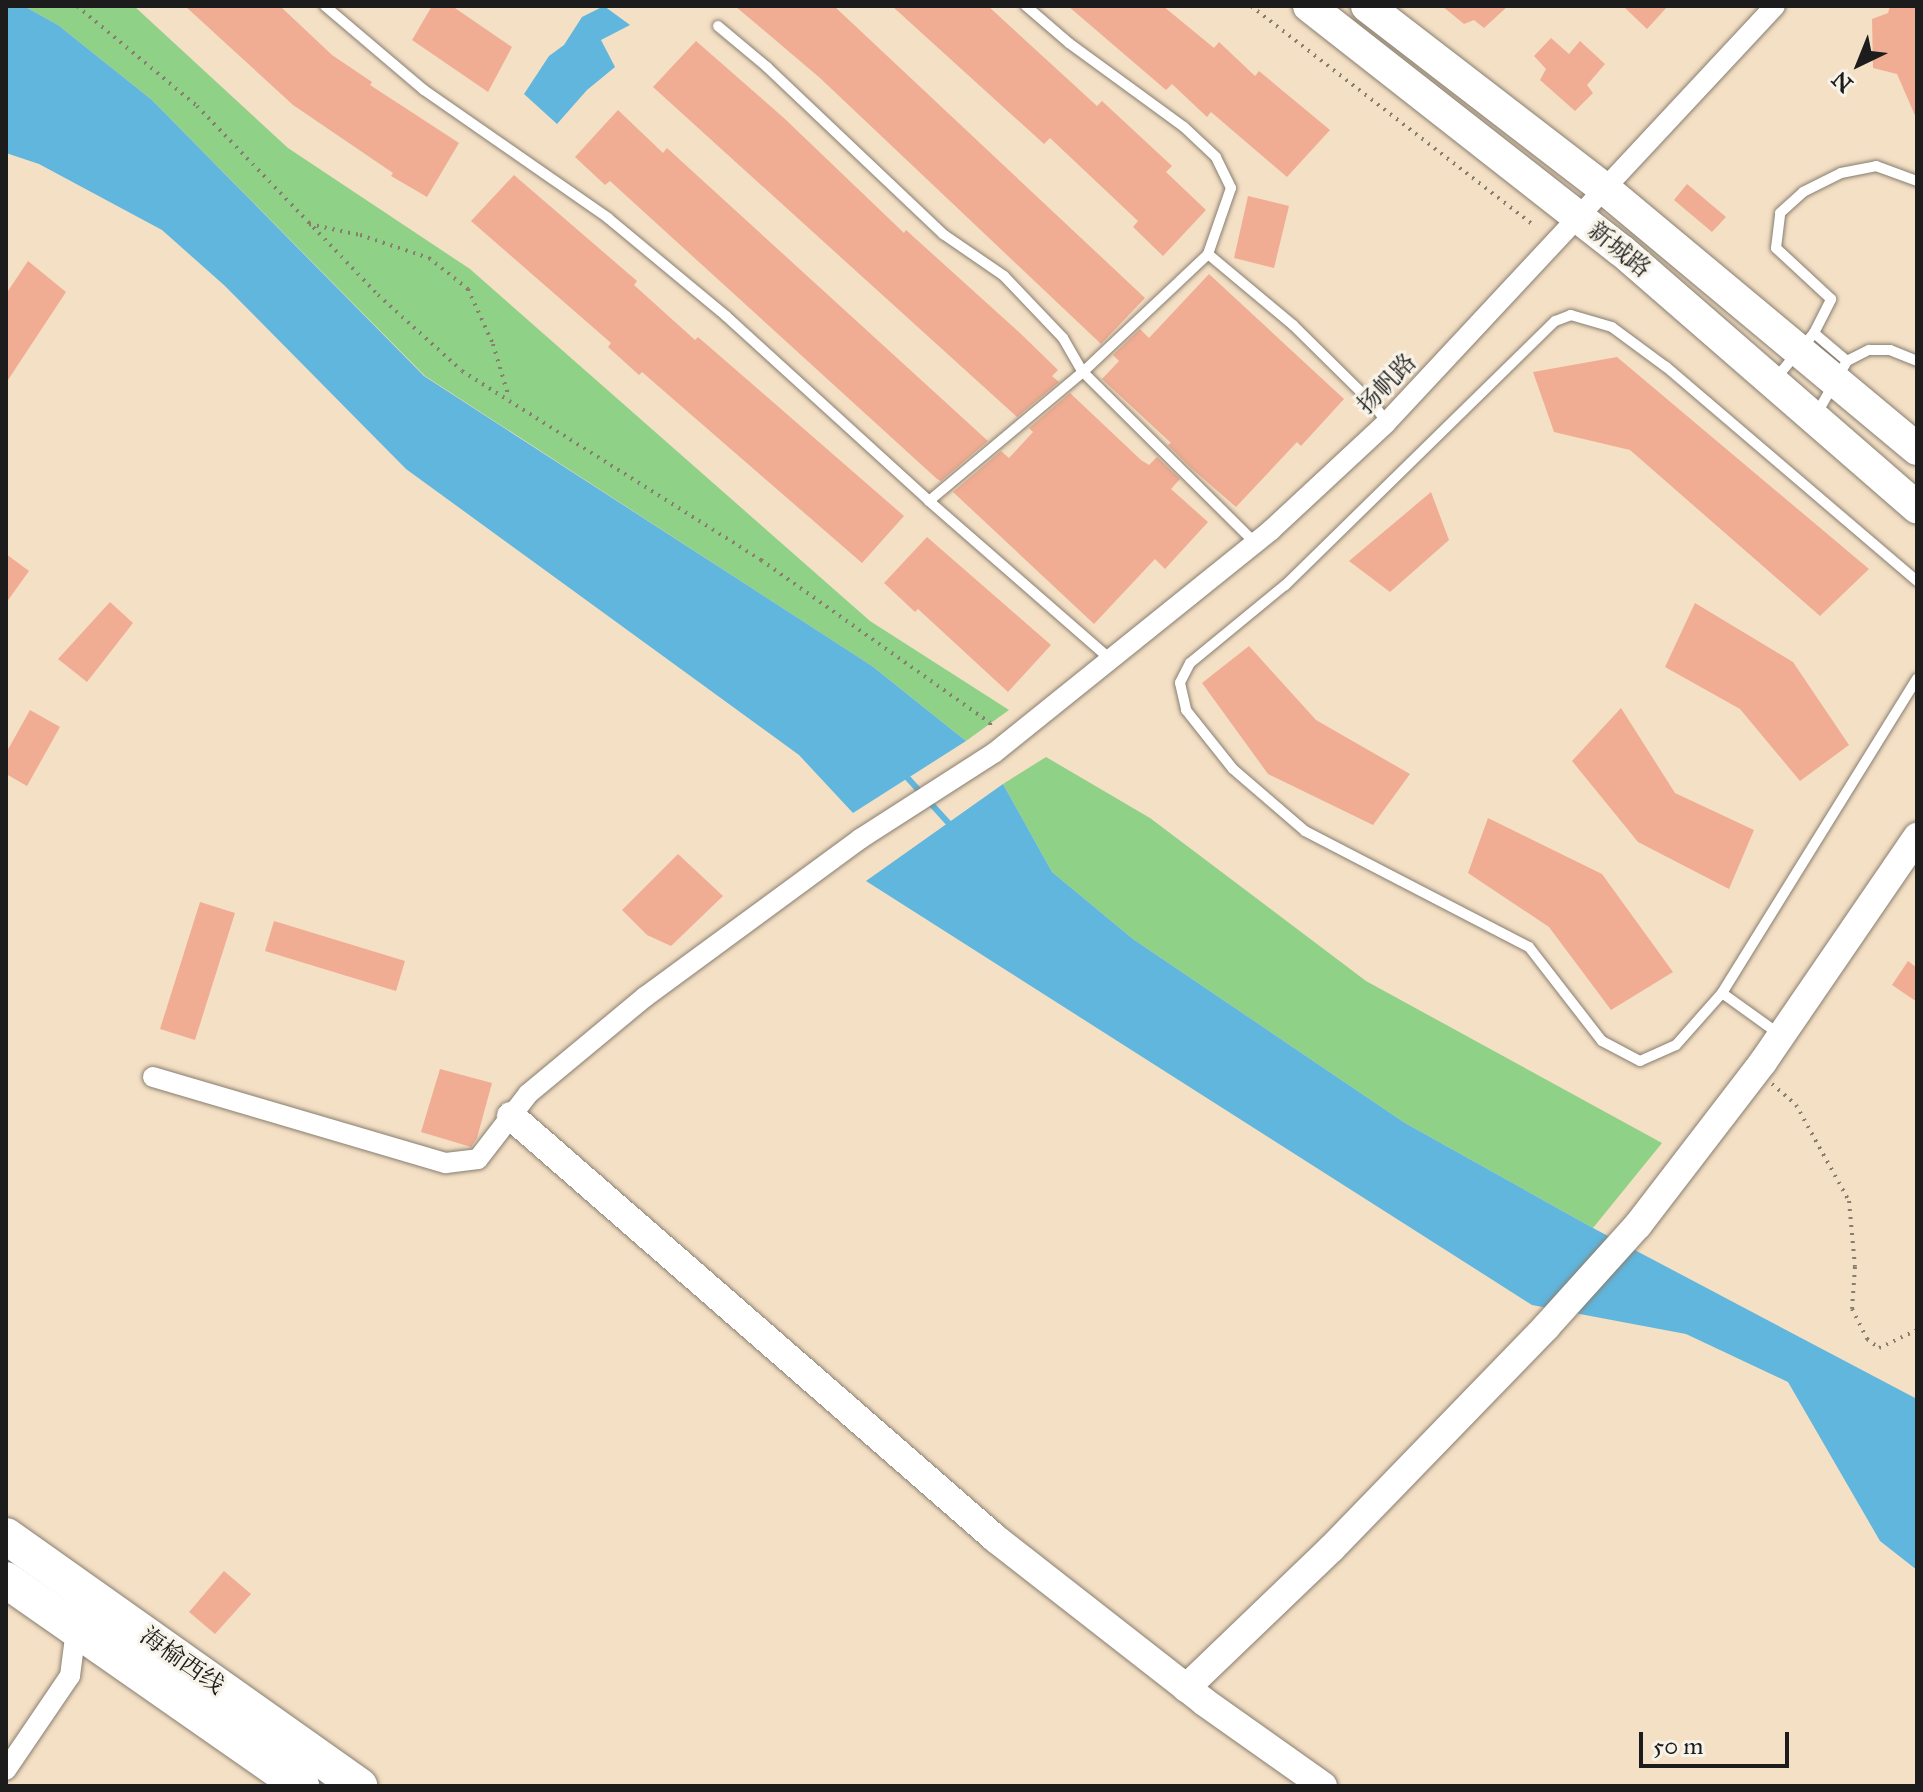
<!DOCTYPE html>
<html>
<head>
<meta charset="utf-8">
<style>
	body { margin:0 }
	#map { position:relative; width:1923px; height:1792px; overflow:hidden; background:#f4e0c5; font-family:"IM FELL Great Primer","Noto Serif SC",serif }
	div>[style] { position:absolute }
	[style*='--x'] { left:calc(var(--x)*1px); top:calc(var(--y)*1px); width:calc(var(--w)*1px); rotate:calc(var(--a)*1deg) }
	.green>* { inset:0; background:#90d188 }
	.water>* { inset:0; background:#60b6dd }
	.stream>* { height:6px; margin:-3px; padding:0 3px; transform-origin:3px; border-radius:3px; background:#60b6dd }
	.building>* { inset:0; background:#f0ad93 }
	.path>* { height:4px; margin-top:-2px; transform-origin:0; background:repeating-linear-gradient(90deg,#887e70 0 2px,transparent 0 8px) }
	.roads { filter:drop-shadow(0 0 2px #887e70) drop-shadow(0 0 2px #887e70) }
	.lane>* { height:10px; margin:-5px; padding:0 5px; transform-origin:5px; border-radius:5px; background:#fff }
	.street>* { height:20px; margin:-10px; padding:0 10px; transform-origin:10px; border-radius:10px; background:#fff }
	.secondary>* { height:28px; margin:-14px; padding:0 14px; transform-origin:14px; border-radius:14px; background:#fff }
	.primary>* { height:32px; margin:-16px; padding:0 16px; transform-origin:16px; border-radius:16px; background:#fff }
	.highway>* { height:36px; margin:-18px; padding:0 18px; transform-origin:18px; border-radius:18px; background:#fff }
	span { translate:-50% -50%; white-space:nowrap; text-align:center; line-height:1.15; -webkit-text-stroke:6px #f7f3e8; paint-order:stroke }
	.street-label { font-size:24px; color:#1c1c1c }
	.frame { position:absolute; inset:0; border:8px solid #1c1c1c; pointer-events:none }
	.north { position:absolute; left:1819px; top:24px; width:80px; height:80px; -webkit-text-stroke:6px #f7f3e8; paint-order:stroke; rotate:223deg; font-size:22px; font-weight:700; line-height:32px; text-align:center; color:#1c1c1c }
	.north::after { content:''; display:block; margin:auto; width:28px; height:36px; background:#1c1c1c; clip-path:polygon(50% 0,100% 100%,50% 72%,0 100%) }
	.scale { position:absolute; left:1639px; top:1732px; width:150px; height:36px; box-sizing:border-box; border:4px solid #1c1c1c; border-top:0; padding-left:10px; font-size:24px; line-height:28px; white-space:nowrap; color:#1c1c1c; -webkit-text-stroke:6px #f7f3e8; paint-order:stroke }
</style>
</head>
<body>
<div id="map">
	<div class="green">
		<div style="clip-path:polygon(24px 6px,134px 6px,288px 148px,470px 269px,870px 621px,1009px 710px,966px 741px,872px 666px,425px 376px,152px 100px,58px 25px)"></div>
		<div style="clip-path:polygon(1046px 757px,1150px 818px,1366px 981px,1662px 1143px,1593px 1228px,1405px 1123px,1133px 939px,1052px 872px,1003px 784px)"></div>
	</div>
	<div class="water">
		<div style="clip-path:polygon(6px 6px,24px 6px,58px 25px,152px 100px,424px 376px,872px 666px,966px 741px,853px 813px,799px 755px,406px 469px,225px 286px,162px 230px,39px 164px,6px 153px)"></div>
		<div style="clip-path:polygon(604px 6px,630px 25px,601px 40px,615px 67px,587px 90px,557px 124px,524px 94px,549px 56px,564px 45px,582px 17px)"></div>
		<div style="clip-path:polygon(1003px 784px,1052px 872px,1133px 939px,1405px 1123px,1593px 1228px,1917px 1399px,1917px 1570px,1880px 1541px,1788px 1382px,1686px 1334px,1532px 1305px,866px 881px)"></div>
	</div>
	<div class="stream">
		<div style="--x:904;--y:774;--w:73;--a:47.8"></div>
	</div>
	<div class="building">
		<div style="clip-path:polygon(185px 6px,280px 6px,332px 55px,372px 82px,370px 85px,459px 143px,427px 197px,391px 176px,393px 173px,293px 105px)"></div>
		<div style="clip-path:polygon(432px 6px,452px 6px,512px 47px,488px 92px,412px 40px)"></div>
		<div style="clip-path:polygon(735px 6px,834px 6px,1145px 298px,1101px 344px,820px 78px)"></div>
		<div style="clip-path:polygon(892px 6px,988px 6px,1097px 106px,1102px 101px,1172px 166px,1166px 172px,1206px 210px,1163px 256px,1133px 227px,1138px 221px,1050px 138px,1044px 144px)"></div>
		<div style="clip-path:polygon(1068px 6px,1163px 6px,1214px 48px,1219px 42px,1255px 76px,1259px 71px,1330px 130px,1287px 177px,1211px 112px,1207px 117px,1172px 84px,1166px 90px)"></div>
		<div style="clip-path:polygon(1442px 6px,1508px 6px,1484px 28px,1474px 20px,1464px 24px)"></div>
		<div style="clip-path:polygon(1623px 6px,1668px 6px,1647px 29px)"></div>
		<div style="clip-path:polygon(1890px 6px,1917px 6px,1917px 120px,1897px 74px,1873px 68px,1872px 19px,1888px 13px)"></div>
		<div style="clip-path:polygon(1551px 38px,1569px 54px,1580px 41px,1605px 64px,1587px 85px,1593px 93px,1575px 111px,1540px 80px,1546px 69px,1534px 56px)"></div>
		<div style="clip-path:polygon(696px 41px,785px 119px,904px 233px,906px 230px,1020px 333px,1058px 370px,1052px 376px,1059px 382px,1017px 417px,653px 87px)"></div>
		<div style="clip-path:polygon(618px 110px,663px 153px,667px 148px,988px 441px,941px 481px,937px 479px,610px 181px,605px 185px,575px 157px)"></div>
		<div style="clip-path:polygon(514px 175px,637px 281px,634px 285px,695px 340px,698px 337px,904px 516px,862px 563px,642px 372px,639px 375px,608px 347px,611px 343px,471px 221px)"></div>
		<div style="clip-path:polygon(1687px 184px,1726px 217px,1712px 232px,1674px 200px)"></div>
		<div style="clip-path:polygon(1248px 196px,1289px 206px,1274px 268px,1234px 258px)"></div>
		<div style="clip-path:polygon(28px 261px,66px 292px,6px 383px,6px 294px)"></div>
		<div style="clip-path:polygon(1209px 274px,1344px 399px,1301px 446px,1297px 442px,1236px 507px,1191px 468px,1168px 445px,1171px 443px,1102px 379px,1119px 361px,1113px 355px,1140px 329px,1149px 338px)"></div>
		<div style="clip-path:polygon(1617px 357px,1869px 569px,1820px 616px,1630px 450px,1554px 432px,1533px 372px)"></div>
		<div style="clip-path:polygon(1070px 393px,1141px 460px,1149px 465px,1157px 457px,1180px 479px,1171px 489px,1208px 522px,1165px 569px,1155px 559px,1094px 624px,953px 492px,1001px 451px,1009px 458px,1033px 432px,1029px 428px)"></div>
		<div style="clip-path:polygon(1431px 492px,1449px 540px,1390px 592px,1349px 561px)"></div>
		<div style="clip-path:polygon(927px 537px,1051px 645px,1008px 692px,918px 609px,915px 612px,884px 583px)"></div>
		<div style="clip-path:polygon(6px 554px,29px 571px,6px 603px)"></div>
		<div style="clip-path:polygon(110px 602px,133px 623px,87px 682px,58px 659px)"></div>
		<div style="clip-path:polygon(1695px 603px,1793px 662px,1849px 745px,1800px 781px,1740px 709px,1665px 667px)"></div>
		<div style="clip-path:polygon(1249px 646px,1316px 720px,1410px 774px,1373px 825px,1268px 774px,1202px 683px)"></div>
		<div style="clip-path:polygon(1621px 708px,1675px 793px,1754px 830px,1729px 889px,1638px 842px,1572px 761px)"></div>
		<div style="clip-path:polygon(30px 710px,60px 727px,27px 786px,6px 774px,6px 753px)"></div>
		<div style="clip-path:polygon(1488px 818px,1602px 874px,1673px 972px,1611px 1010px,1549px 927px,1468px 873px)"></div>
		<div style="clip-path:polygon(678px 854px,723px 896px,671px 946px,647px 935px,622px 910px)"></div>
		<div style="clip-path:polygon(200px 902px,235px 913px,195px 1040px,160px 1029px)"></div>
		<div style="clip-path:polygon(274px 921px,405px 961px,396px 991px,265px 951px)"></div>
		<div style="clip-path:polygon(1908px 961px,1917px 968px,1917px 1002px,1892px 985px)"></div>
		<div style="clip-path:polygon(440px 1069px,492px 1083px,477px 1138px,471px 1147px,421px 1132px)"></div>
		<div style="clip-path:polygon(224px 1571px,251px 1594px,215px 1634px,189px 1612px)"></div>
	</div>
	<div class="path">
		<div style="--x:77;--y:6;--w:156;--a:39.8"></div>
		<div style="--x:197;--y:106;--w:262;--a:46.2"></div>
		<div style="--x:378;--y:295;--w:113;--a:42.1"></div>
		<div style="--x:462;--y:371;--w:354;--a:32.3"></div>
		<div style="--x:761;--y:560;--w:281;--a:35.4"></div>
		<div style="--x:990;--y:723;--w:7;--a:82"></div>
		<div style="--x:1251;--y:6;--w:357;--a:37.8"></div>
		<div style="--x:309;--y:224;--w:52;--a:12.2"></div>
		<div style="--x:360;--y:235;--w:73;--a:18.4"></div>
		<div style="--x:429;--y:258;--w:50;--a:38.5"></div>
		<div style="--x:468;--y:289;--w:60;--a:65.6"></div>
		<div style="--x:493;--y:344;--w:56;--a:73.5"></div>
		<div style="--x:1772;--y:1084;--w:32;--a:41"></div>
		<div style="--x:1796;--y:1105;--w:110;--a:61.1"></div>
		<div style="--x:1849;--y:1201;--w:66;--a:84.8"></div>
		<div style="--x:1855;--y:1267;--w:42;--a:94.1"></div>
		<div style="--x:1852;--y:1309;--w:34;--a:63"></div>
		<div style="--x:1867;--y:1339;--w:15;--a:37"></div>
		<div style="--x:1879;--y:1348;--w:42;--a:-25.3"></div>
	</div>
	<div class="roads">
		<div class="lane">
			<div style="--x:325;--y:6;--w:130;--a:40.3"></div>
			<div style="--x:424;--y:90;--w:224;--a:34.8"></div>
			<div style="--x:608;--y:218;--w:153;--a:39.7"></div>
			<div style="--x:726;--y:316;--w:275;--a:42.3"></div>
			<div style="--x:929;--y:501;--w:201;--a:-40"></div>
			<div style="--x:1083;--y:372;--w:172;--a:-43.3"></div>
			<div style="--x:1208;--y:254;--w:70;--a:-70.8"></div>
			<div style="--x:1231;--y:188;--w:34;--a:-116"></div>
			<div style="--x:1216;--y:157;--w:44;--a:-136.8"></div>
			<div style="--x:1184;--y:127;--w:142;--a:-143.9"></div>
			<div style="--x:1069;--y:43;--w:57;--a:-139.3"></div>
			<div style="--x:718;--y:26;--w:64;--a:39.9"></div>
			<div style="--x:767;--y:67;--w:243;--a:43.5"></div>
			<div style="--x:943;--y:234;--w:74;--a:34.5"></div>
			<div style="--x:1004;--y:276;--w:86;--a:46.4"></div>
			<div style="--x:1063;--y:338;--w:39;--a:60"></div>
			<div style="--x:1083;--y:372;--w:243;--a:44.8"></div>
			<div style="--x:1208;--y:254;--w:111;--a:39.9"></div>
			<div style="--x:1293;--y:325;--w:115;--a:44.6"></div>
			<div style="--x:1375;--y:406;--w:19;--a:55"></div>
			<div style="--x:1814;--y:333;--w:43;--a:40.3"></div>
			<div style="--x:1776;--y:378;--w:59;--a:-49.8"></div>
			<div style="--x:1814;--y:333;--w:38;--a:-63"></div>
			<div style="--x:1831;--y:299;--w:75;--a:-137.2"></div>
			<div style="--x:1776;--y:248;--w:35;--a:-83"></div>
			<div style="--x:1780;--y:213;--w:31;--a:-42"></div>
			<div style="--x:1803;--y:192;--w:42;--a:-26.6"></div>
			<div style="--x:1841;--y:173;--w:36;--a:-11"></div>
			<div style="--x:1876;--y:166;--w:44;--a:20.1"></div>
			<div style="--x:1817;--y:413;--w:60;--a:-60"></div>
			<div style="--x:1847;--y:361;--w:25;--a:-27"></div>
			<div style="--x:1869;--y:350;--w:21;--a:0"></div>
			<div style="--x:1890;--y:350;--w:29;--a:22"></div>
			<div style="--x:929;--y:501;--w:242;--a:41.1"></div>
			<div style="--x:1917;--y:581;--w:330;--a:-139.5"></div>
			<div style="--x:1666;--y:367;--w:67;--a:-143.5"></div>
			<div style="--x:1612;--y:327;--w:43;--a:-163.7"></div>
			<div style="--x:1571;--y:315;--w:17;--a:159"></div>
			<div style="--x:1555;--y:321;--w:378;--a:135.6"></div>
			<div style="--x:1285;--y:585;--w:123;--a:140.6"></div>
			<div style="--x:1190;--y:663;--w:22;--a:117"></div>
			<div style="--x:1180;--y:683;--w:28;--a:77"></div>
			<div style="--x:1186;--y:710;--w:75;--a:51.5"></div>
			<div style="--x:1233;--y:769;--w:95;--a:40.7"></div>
			<div style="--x:1305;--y:831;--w:252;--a:27.4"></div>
			<div style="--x:1529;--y:947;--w:119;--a:52.2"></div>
			<div style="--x:1602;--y:1041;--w:43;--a:27.8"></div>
			<div style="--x:1640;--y:1061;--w:39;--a:-24"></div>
			<div style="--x:1676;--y:1045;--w:69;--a:-48.5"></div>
			<div style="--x:1722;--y:993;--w:370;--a:-58.2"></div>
			<div style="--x:1722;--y:993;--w:70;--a:35.7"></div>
		</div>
		<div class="street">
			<div style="--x:153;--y:1077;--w:305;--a:16.4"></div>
			<div style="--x:446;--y:1163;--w:32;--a:-7"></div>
			<div style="--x:478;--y:1159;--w:82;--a:-52.4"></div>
			<div style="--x:528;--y:1094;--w:152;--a:-39.7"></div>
			<div style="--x:645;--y:997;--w:267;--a:-36.3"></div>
			<div style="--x:860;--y:839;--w:159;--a:-32.7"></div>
			<div style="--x:994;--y:753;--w:356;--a:-38.8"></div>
			<div style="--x:1271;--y:530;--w:157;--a:-42.9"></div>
			<div style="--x:1386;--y:423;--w:570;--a:-46.99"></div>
			<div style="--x:6;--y:1770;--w:114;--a:-55.8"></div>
			<div style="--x:70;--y:1676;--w:54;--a:-82.6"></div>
		</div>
		<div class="secondary">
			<div style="--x:511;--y:1116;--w:644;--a:41.09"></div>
			<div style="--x:996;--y:1539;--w:263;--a:38"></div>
			<div style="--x:1203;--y:1701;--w:147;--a:35.3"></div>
			<div style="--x:1186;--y:1688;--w:202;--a:-43.8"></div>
			<div style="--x:1332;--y:1548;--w:308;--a:-45.9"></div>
			<div style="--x:1546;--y:1327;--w:137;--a:-48"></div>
			<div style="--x:1638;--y:1225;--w:205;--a:-52.5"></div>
			<div style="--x:1763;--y:1062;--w:273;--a:-55.6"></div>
		</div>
		<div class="primary">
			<div style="--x:1309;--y:6;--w:397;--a:38.1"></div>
			<div style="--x:1622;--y:251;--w:391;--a:41"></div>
			<div style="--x:1367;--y:6;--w:300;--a:37.6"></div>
			<div style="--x:1605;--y:189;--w:406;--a:39.8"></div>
		</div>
		<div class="highway">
			<div style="--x:6;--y:1536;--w:433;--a:35.3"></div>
			<div style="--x:6;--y:1580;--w:360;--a:34.9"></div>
		</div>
	</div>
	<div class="street-label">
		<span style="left:1619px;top:250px;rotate:39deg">新城路</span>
		<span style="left:1387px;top:384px;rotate:-46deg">扬帆路</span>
		<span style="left:182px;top:1661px;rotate:35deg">海榆西线</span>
	</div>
	<div class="frame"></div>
	<div class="north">N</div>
	<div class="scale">50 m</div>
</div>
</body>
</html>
